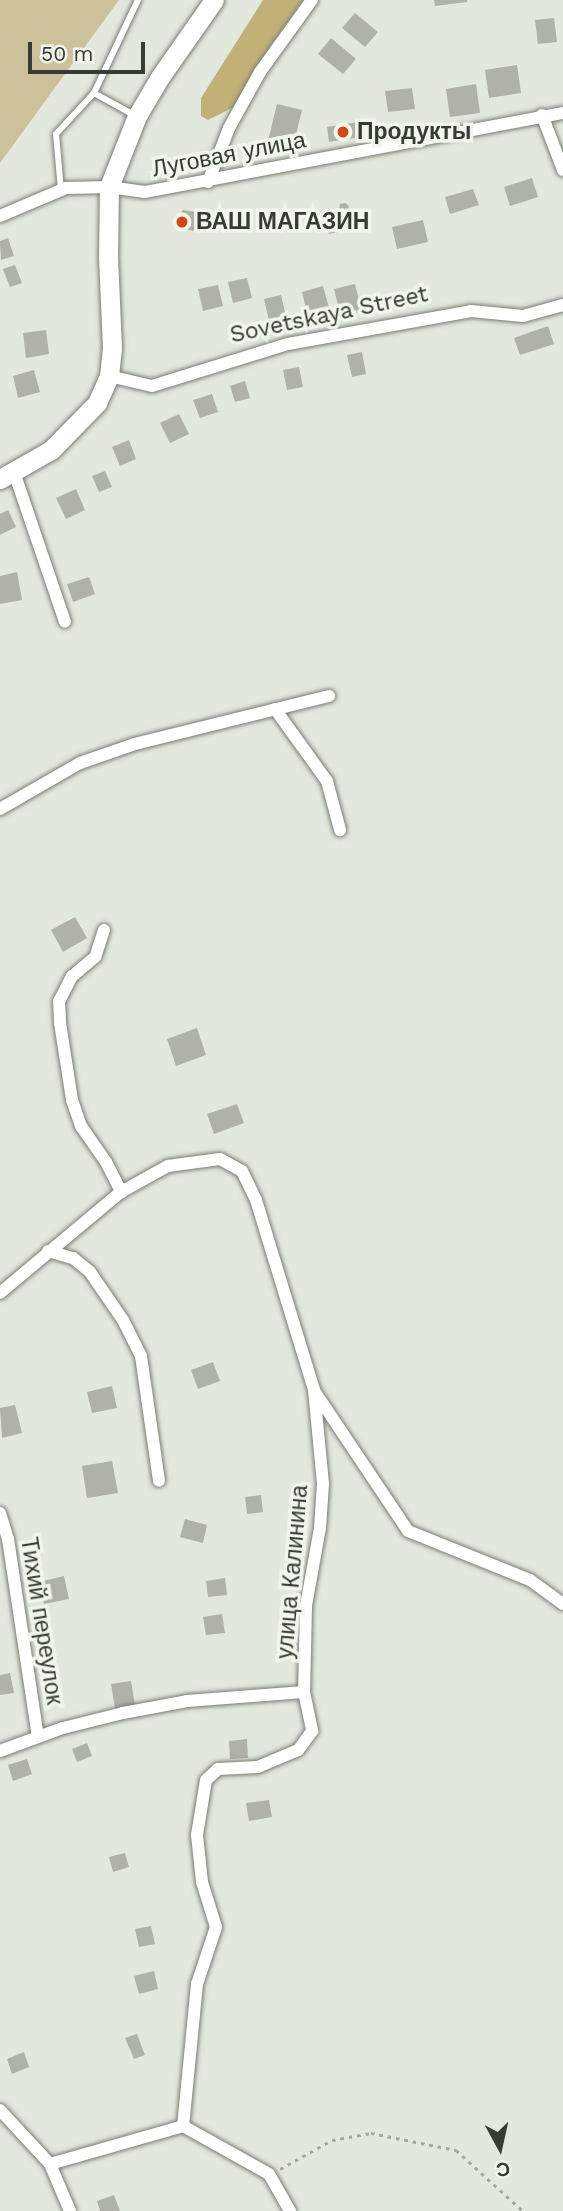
<!DOCTYPE html>
<html>
<head>
<meta charset="utf-8">
<style>
	body { margin:0 }
	#map { position:relative; width:563px; height:2211px; overflow:hidden; background:#e3e8de; font-family:"Work Sans",sans-serif }
	div>[style] { position:absolute }
	[style*='--x'] { left:calc(var(--x)*1px); top:calc(var(--y)*1px); width:calc(var(--w)*1px); rotate:calc(var(--a)*1deg) }
	.green>* { inset:0; background:#cdc19b }
	.forest>* { inset:0; background:#c2b177 }
	.building>* { inset:0; background:#b0b1a7 }
	.path>* { height:2.5px; margin-top:-1.25px; transform-origin:0; background:repeating-linear-gradient(90deg,#a5a9a1 0 3.5px,transparent 0 8.5px) }
	.roads { filter:drop-shadow(0 0 2px #797e75) drop-shadow(0 0 2px #797e75) }
	.service>* { height:6px; margin:-3px; padding:0 3px; transform-origin:3px; border-radius:3px; background:#fff }
	.minor>* { height:12px; margin:-6px; padding:0 6px; transform-origin:6px; border-radius:6px; background:#fff }
	.secondary>* { height:19px; margin:-9.5px; padding:0 9.5px; transform-origin:9.5px; border-radius:9.5px; background:#fff }
	.dots>* { width:19px; height:19px; translate:-50% -50%; box-sizing:border-box; border:4px solid #f0f6eb; border-radius:50% }
	span { translate:-50% -50%; white-space:nowrap; text-align:center; line-height:1.15; -webkit-text-stroke:7px #f0f6eb; paint-order:stroke }
	.poi-label { font-size:23px; color:#383a36; font-weight:700 }
	.left { translate:0 -50%; text-align:left }
	.street-label { font-size:23px; color:#383a36 }
	.north { position:absolute; left:465px; top:2113px; width:70px; height:70px; -webkit-text-stroke:5px #f0f6eb; paint-order:stroke; rotate:172deg; font-size:19px; font-weight:700; line-height:28px; text-align:center; color:#383a36 }
	.north::after { content:''; display:block; margin:auto; width:24px; height:32px; background:#383a36; clip-path:polygon(50% 0,100% 100%,50% 72%,0 100%) }
	.scale { position:absolute; left:28px; top:42px; width:117px; height:32px; box-sizing:border-box; border:4px solid #383a36; border-top:0; padding-left:9px; font-size:21px; line-height:24px; white-space:nowrap; color:#383a36; -webkit-text-stroke:5px #f0f6eb; paint-order:stroke }
</style>
</head>
<body>
<div id="map">
	<div class="green">
		<div style="clip-path:polygon(0 0,119px 0,0 163px)"></div>
	</div>
	<div class="forest">
		<div style="clip-path:polygon(263px 0,304px 0,272px 44px,234px 107px,208px 120px,201px 116px,201px 98px)"></div>
	</div>
	<div class="building">
		<div style="clip-path:polygon(434px 0,467px 0,467px 2px,435px 6px)"></div>
		<div style="clip-path:polygon(355px 13px,378px 32px,365px 47px,342px 28px)"></div>
		<div style="clip-path:polygon(554px 18px,557px 42px,538px 44px,535px 20px)"></div>
		<div style="clip-path:polygon(331px 38px,356px 59px,343px 74px,318px 54px)"></div>
		<div style="clip-path:polygon(517px 65px,521px 93px,489px 98px,485px 70px)"></div>
		<div style="clip-path:polygon(476px 84px,480px 113px,450px 117px,446px 89px)"></div>
		<div style="clip-path:polygon(412px 88px,415px 109px,388px 112px,385px 91px)"></div>
		<div style="clip-path:polygon(277px 104px,302px 110px,292px 151px,267px 145px)"></div>
		<div style="clip-path:polygon(358px 122px,360px 137px,329px 142px,327px 127px)"></div>
		<div style="clip-path:polygon(532px 178px,538px 197px,510px 206px,504px 187px)"></div>
		<div style="clip-path:polygon(473px 189px,479px 205px,450px 214px,445px 197px)"></div>
		<div style="clip-path:polygon(345px 203px,348px 205px,354px 229px,329px 234px,323px 211px,339px 210px,340px 204px)"></div>
		<div style="clip-path:polygon(182px 210px,197px 212px,194px 231px,179px 228px)"></div>
		<div style="clip-path:polygon(423px 220px,428px 242px,397px 249px,392px 227px)"></div>
		<div style="clip-path:polygon(8px 238px,14px 256px,1px 260px,0 241px)"></div>
		<div style="clip-path:polygon(15px 265px,22px 283px,10px 287px,3px 269px)"></div>
		<div style="clip-path:polygon(247px 278px,252px 298px,233px 303px,228px 282px)"></div>
		<div style="clip-path:polygon(355px 284px,362px 312px,341px 317px,334px 289px)"></div>
		<div style="clip-path:polygon(218px 285px,223px 306px,203px 311px,198px 289px)"></div>
		<div style="clip-path:polygon(323px 286px,330px 311px,308px 317px,302px 292px)"></div>
		<div style="clip-path:polygon(281px 295px,287px 321px,270px 325px,264px 299px)"></div>
		<div style="clip-path:polygon(548px 326px,554px 344px,520px 355px,514px 338px)"></div>
		<div style="clip-path:polygon(46px 330px,49px 354px,26px 358px,23px 333px)"></div>
		<div style="clip-path:polygon(362px 352px,366px 374px,352px 377px,347px 355px)"></div>
		<div style="clip-path:polygon(299px 367px,303px 387px,287px 390px,283px 370px)"></div>
		<div style="clip-path:polygon(34px 370px,40px 392px,18px 398px,13px 376px)"></div>
		<div style="clip-path:polygon(245px 381px,250px 398px,235px 402px,230px 386px)"></div>
		<div style="clip-path:polygon(212px 394px,218px 412px,200px 418px,193px 400px)"></div>
		<div style="clip-path:polygon(179px 414px,189px 434px,170px 443px,160px 423px)"></div>
		<div style="clip-path:polygon(129px 440px,136px 459px,120px 466px,112px 447px)"></div>
		<div style="clip-path:polygon(105px 471px,112px 487px,99px 492px,92px 476px)"></div>
		<div style="clip-path:polygon(76px 489px,85px 510px,66px 519px,56px 498px)"></div>
		<div style="clip-path:polygon(8px 510px,16px 527px,0 535px,0 514px)"></div>
		<div style="clip-path:polygon(17px 572px,22px 600px,0 604px,0 576px)"></div>
		<div style="clip-path:polygon(89px 577px,95px 594px,73px 602px,67px 584px)"></div>
		<div style="clip-path:polygon(75px 917px,87px 938px,63px 952px,51px 930px)"></div>
		<div style="clip-path:polygon(197px 1028px,206px 1055px,176px 1066px,167px 1039px)"></div>
		<div style="clip-path:polygon(237px 1104px,244px 1123px,214px 1134px,207px 1114px)"></div>
		<div style="clip-path:polygon(213px 1362px,220px 1381px,198px 1389px,191px 1370px)"></div>
		<div style="clip-path:polygon(112px 1386px,117px 1408px,92px 1413px,87px 1392px)"></div>
		<div style="clip-path:polygon(15px 1405px,22px 1433px,2px 1438px,0 1408px)"></div>
		<div style="clip-path:polygon(112px 1461px,118px 1493px,87px 1498px,82px 1466px)"></div>
		<div style="clip-path:polygon(261px 1495px,263px 1512px,247px 1514px,245px 1497px)"></div>
		<div style="clip-path:polygon(185px 1519px,207px 1525px,203px 1543px,180px 1537px)"></div>
		<div style="clip-path:polygon(64px 1576px,69px 1599px,44px 1604px,39px 1582px)"></div>
		<div style="clip-path:polygon(225px 1578px,227px 1595px,208px 1597px,206px 1581px)"></div>
		<div style="clip-path:polygon(222px 1614px,225px 1633px,206px 1635px,203px 1617px)"></div>
		<div style="clip-path:polygon(10px 1673px,14px 1693px,0 1695px,0 1675px)"></div>
		<div style="clip-path:polygon(131px 1681px,135px 1705px,115px 1708px,111px 1684px)"></div>
		<div style="clip-path:polygon(247px 1739px,248px 1758px,230px 1759px,229px 1741px)"></div>
		<div style="clip-path:polygon(87px 1743px,92px 1756px,77px 1762px,72px 1749px)"></div>
		<div style="clip-path:polygon(27px 1759px,32px 1774px,13px 1781px,8px 1765px)"></div>
		<div style="clip-path:polygon(269px 1800px,272px 1817px,249px 1821px,246px 1803px)"></div>
		<div style="clip-path:polygon(125px 1853px,129px 1867px,113px 1872px,109px 1857px)"></div>
		<div style="clip-path:polygon(151px 1926px,155px 1944px,139px 1947px,135px 1929px)"></div>
		<div style="clip-path:polygon(154px 1971px,158px 1989px,139px 1994px,134px 1976px)"></div>
		<div style="clip-path:polygon(137px 2034px,145px 2055px,134px 2059px,125px 2038px)"></div>
		<div style="clip-path:polygon(24px 2052px,29px 2067px,12px 2074px,7px 2059px)"></div>
		<div style="clip-path:polygon(114px 2195px,120px 2211px,100px 2211px,97px 2201px)"></div>
	</div>
	<div class="path">
		<div style="--x:280;--y:2169;--w:60;--a:-29.1"></div>
		<div style="--x:332;--y:2140;--w:40;--a:-10"></div>
		<div style="--x:371;--y:2133;--w:87;--a:11.3"></div>
		<div style="--x:456;--y:2150;--w:91;--a:42.3"></div>
	</div>
	<div class="roads">
		<div class="service">
			<div style="--x:134;--y:115;--w:46;--a:-151.2"></div>
			<div style="--x:94;--y:93;--w:103;--a:-64.7"></div>
			<div style="--x:61;--y:190;--w:56;--a:-95.1"></div>
			<div style="--x:56;--y:134;--w:56;--a:-47.2"></div>
		</div>
		<div class="minor">
			<div style="--x:542;--y:115;--w:59;--a:69.1"></div>
			<div style="--x:208;--y:182;--w:58;--a:-68.7"></div>
			<div style="--x:229;--y:128;--w:64;--a:-61"></div>
			<div style="--x:260;--y:72;--w:89;--a:-54.2"></div>
			<div style="--x:0;--y:216;--w:72;--a:-23"></div>
			<div style="--x:66;--y:188;--w:43;--a:-1.3"></div>
			<div style="--x:109;--y:187;--w:36;--a:8"></div>
			<div style="--x:145;--y:192;--w:425;--a:-10.7"></div>
			<div style="--x:109;--y:376;--w:44;--a:13.1"></div>
			<div style="--x:152;--y:386;--w:142;--a:-17.2"></div>
			<div style="--x:288;--y:344;--w:186;--a:-10.2"></div>
			<div style="--x:471;--y:311;--w:52;--a:5.5"></div>
			<div style="--x:523;--y:316;--w:41;--a:-15.4"></div>
			<div style="--x:14;--y:472;--w:158;--a:71.2"></div>
			<div style="--x:275;--y:709;--w:89;--a:54.2"></div>
			<div style="--x:327;--y:781;--w:51;--a:75.1"></div>
			<div style="--x:0;--y:809;--w:92;--a:-29.9"></div>
			<div style="--x:80;--y:763;--w:58;--a:-19.1"></div>
			<div style="--x:135;--y:744;--w:200;--a:-13.9"></div>
			<div style="--x:104;--y:930;--w:28;--a:108"></div>
			<div style="--x:95;--y:957;--w:30;--a:140"></div>
			<div style="--x:72;--y:976;--w:28;--a:117"></div>
			<div style="--x:59;--y:1001;--w:22;--a:87"></div>
			<div style="--x:60;--y:1023;--w:78;--a:81.1"></div>
			<div style="--x:72;--y:1100;--w:28;--a:71"></div>
			<div style="--x:81;--y:1126;--w:44;--a:55.2"></div>
			<div style="--x:106;--y:1162;--w:34;--a:63"></div>
			<div style="--x:48;--y:1251;--w:26;--a:16"></div>
			<div style="--x:73;--y:1258;--w:22;--a:39"></div>
			<div style="--x:90;--y:1272;--w:58;--a:55.5"></div>
			<div style="--x:123;--y:1320;--w:40;--a:63.4"></div>
			<div style="--x:141;--y:1356;--w:126;--a:81.8"></div>
			<div style="--x:0;--y:1293;--w:158;--a:-39.9"></div>
			<div style="--x:121;--y:1192;--w:54;--a:-29"></div>
			<div style="--x:168;--y:1166;--w:52;--a:-7.7"></div>
			<div style="--x:220;--y:1159;--w:25;--a:29"></div>
			<div style="--x:242;--y:1171;--w:32;--a:64"></div>
			<div style="--x:256;--y:1200;--w:199;--a:73"></div>
			<div style="--x:314;--y:1390;--w:94;--a:84.5"></div>
			<div style="--x:323;--y:1484;--w:44;--a:93.9"></div>
			<div style="--x:320;--y:1528;--w:79;--a:100.2"></div>
			<div style="--x:306;--y:1606;--w:86;--a:91.3"></div>
			<div style="--x:304;--y:1692;--w:40;--a:78"></div>
			<div style="--x:312;--y:1731;--w:24;--a:126"></div>
			<div style="--x:298;--y:1750;--w:43;--a:157"></div>
			<div style="--x:258;--y:1767;--w:40;--a:177.1"></div>
			<div style="--x:218;--y:1769;--w:16;--a:137"></div>
			<div style="--x:206;--y:1780;--w:56;--a:99.3"></div>
			<div style="--x:197;--y:1835;--w:47;--a:83.9"></div>
			<div style="--x:202;--y:1882;--w:47;--a:72.7"></div>
			<div style="--x:216;--y:1927;--w:60;--a:108.4"></div>
			<div style="--x:197;--y:1984;--w:143;--a:95.6"></div>
			<div style="--x:183;--y:2126;--w:98;--a:29.2"></div>
			<div style="--x:269;--y:2174;--w:43;--a:60.4"></div>
			<div style="--x:315;--y:1392;--w:167;--a:56.2"></div>
			<div style="--x:408;--y:1531;--w:131;--a:21.9"></div>
			<div style="--x:530;--y:1580;--w:41;--a:36"></div>
			<div style="--x:0;--y:1513;--w:27;--a:73"></div>
			<div style="--x:8;--y:1539;--w:200;--a:81.4"></div>
			<div style="--x:0;--y:1751;--w:67;--a:-20.1"></div>
			<div style="--x:63;--y:1728;--w:62;--a:-14"></div>
			<div style="--x:123;--y:1713;--w:65;--a:-10.6"></div>
			<div style="--x:187;--y:1701;--w:117;--a:-4.4"></div>
			<div style="--x:0;--y:2110;--w:74;--a:47.2"></div>
			<div style="--x:50;--y:2164;--w:51;--a:66.9"></div>
			<div style="--x:50;--y:2164;--w:138;--a:-15.9"></div>
		</div>
		<div class="secondary">
			<div style="--x:0;--y:479;--w:59;--a:-29.6"></div>
			<div style="--x:51;--y:450;--w:66;--a:-45.6"></div>
			<div style="--x:97;--y:403;--w:30;--a:-66"></div>
			<div style="--x:109;--y:376;--w:28;--a:-84"></div>
			<div style="--x:112;--y:348;--w:90;--a:-92.5"></div>
			<div style="--x:108;--y:258;--w:71;--a:-89.2"></div>
			<div style="--x:109;--y:187;--w:76;--a:-68.5"></div>
			<div style="--x:137;--y:116;--w:45;--a:-59.5"></div>
			<div style="--x:160;--y:77;--w:94;--a:-55"></div>
		</div>
	</div>
	<div class="dots">
		<div style="left:343px;top:132px;background:#d04916"></div>
		<div style="left:182px;top:222px;background:#d04916"></div>
	</div>
	<div class="poi-label">
		<span class="left" style="left:357px;top:132px">Продукты</span>
		<span class="left" style="left:196px;top:222px">ВАШ МАГАЗИН</span>
	</div>
	<div class="street-label">
		<span style="left:229px;top:155px;rotate:-11deg">Луговая улица</span>
		<span style="left:329px;top:315px;rotate:-12deg">Sovetskaya Street</span>
		<span style="left:293px;top:1572px;rotate:-85deg">улица Калинина</span>
		<span style="left:41px;top:1621px;rotate:81deg">Тихий переулок</span>
	</div>
	<div class="north">С</div>
	<div class="scale">50 m</div>
</div>
</body>
</html>
